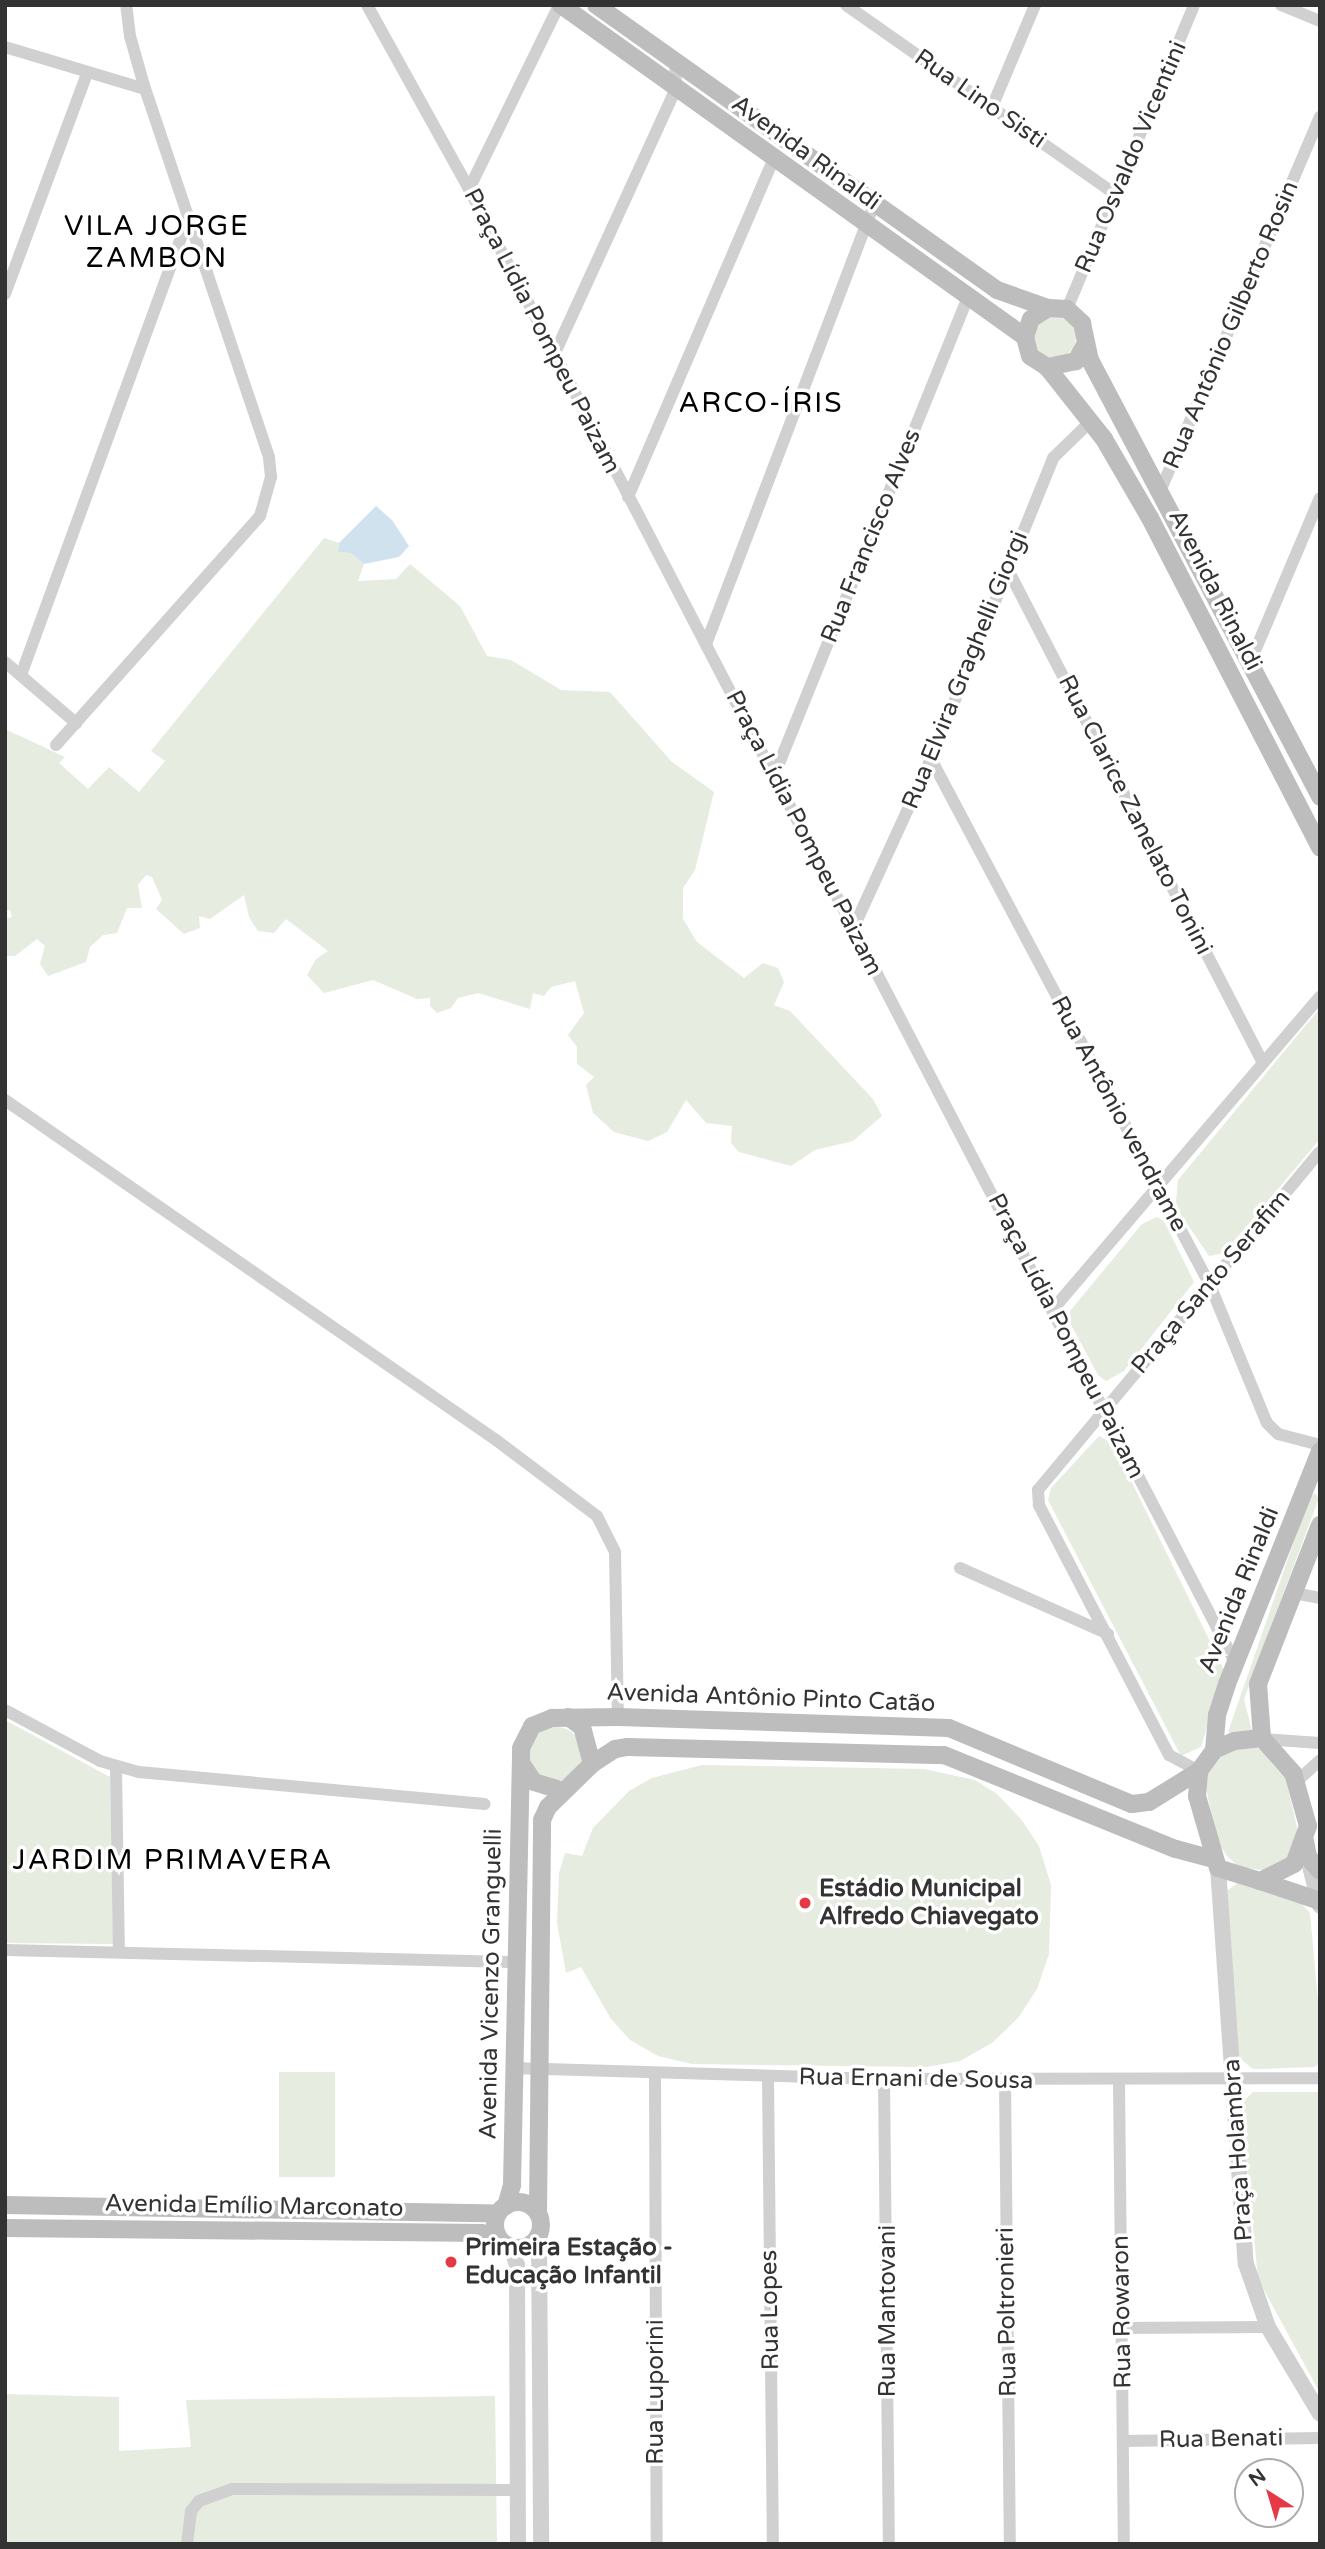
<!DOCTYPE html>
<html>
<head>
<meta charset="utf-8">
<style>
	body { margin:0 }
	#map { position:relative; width:1325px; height:2549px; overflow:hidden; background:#fff; font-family:"Varela Round",sans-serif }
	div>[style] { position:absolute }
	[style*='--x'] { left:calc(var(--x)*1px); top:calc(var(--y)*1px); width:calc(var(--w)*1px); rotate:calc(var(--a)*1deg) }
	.green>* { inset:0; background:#e6ecdf }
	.round { border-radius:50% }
	.water>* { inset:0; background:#cfe2ee }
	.minor>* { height:12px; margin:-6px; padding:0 6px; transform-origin:6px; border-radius:6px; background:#d0d0d0 }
	.tertiary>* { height:16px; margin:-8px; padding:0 8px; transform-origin:8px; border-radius:8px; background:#d0d0d0 }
	.secondary>* { height:18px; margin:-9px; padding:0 9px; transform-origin:9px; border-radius:9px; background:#bdbdbd }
	.secondary>.ring { margin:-9px; padding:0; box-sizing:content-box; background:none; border:18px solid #bdbdbd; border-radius:50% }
	.dots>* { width:19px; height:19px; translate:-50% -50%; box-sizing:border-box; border:4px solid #fff; border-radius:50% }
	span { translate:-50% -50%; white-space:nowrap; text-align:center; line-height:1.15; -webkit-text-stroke:7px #fff; paint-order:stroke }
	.street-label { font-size:24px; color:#333 }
	.poi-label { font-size:24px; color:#333; font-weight:700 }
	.left { translate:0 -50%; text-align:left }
	.quarter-label { font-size:28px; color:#000; letter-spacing:2px }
	.frame { position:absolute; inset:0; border:7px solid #333; pointer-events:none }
	.north { position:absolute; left:1234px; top:2458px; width:70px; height:70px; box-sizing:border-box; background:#fff; border:2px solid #adadad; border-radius:50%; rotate:323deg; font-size:19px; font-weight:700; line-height:28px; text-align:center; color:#333 }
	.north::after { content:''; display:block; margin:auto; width:24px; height:32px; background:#e63946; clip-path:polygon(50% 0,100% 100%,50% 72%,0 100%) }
</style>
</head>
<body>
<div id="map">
	<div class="green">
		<div class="round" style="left:1034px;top:316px;width:42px;height:42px"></div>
		<div style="clip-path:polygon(324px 538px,339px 543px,338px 552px,351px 553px,364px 564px,358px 581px,396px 579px,410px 564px,460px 606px,487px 656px,511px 660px,561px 690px,610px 692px,672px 762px,714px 792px,695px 870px,683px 888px,683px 919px,697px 942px,744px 978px,763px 963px,778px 968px,784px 982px,774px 1005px,790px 1011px,873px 1099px,882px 1116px,853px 1141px,815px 1150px,791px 1166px,739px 1152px,731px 1143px,732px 1126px,706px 1123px,686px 1100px,667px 1132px,648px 1141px,614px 1132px,593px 1113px,586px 1085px,594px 1077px,577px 1064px,577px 1047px,568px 1035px,584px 1013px,575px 981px,551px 987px,544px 996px,533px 993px,530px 1009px,478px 993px,458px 998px,451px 1008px,437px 1013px,430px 1006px,430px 998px,417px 999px,373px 980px,324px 993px,307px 975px,316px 959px,328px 951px,286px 919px,274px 933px,258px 931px,249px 917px,244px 895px,210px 919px,199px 916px,200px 928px,184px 934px,156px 909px,162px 900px,152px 877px,146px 875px,138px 885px,142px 908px,127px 908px,117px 933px,103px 935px,90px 947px,86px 962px,48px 976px,40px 964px,45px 946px,37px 939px,15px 956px,5px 956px,5px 919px,12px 917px,10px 910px,5px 911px,5px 729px,65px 757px,59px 763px,88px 789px,109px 767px,139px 792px,165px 761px,151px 751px)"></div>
		<div style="clip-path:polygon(1320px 1008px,1320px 1139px,1224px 1253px,1209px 1256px,1181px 1215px,1176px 1202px,1178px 1180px)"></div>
		<div style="clip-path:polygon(1157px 1217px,1164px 1221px,1194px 1282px,1124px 1371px,1106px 1381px,1098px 1375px,1069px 1321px,1070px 1311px,1142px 1224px)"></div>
		<div style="clip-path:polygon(1099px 1436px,1113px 1444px,1224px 1670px,1201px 1747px,1181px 1756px,1048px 1500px,1051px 1488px)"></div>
		<div style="clip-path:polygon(1315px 1493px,1319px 1498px,1244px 1699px,1252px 1731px,1228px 1732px,1309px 1498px)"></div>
		<div style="clip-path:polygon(5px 1720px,110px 1777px,113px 1944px,5px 1943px)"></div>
		<div class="round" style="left:529px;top:1727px;width:54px;height:54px"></div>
		<div style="clip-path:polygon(1245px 1745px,1260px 1748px,1284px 1772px,1299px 1836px,1294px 1854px,1268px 1871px,1239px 1867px,1227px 1856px,1217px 1840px,1206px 1788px,1208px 1770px,1216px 1757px)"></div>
		<div style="clip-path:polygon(702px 1765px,924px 1769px,975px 1780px,997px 1794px,1021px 1819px,1039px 1846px,1051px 1885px,1049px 1954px,1037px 1989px,1018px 2018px,992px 2043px,960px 2061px,926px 2067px,692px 2064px,658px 2056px,630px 2040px,611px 2019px,581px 1967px,566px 1973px,557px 1923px,559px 1873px,565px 1853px,582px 1856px,593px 1828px,629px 1791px,652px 1778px)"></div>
		<div style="clip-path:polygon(1240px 1881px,1301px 1903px,1310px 1913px,1320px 2023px,1320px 2062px,1315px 2067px,1253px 2069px,1238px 2057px,1223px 1894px)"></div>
		<div style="clip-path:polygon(279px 2072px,335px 2072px,335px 2177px,279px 2177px)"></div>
		<div style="clip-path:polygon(1253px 2092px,1320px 2092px,1320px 2393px,1258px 2279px,1242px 2112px,1243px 2102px)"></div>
		<div style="clip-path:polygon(5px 2394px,119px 2397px,119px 2451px,191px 2447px,186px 2400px,495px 2396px,497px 2544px,5px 2544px)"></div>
	</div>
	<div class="water">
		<div style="clip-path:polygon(376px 506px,392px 520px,409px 546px,399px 557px,364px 564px,351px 553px,338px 552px,339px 543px)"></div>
	</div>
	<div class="minor">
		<div style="--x:367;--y:5;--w:210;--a:61"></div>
		<div style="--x:469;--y:189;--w:1663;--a:62.53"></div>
		<div style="--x:846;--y:5;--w:329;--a:35.1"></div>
		<div style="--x:1281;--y:5;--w:42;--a:22.3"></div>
		<div style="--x:5;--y:47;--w:146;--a:16.7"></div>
		<div style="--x:992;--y:107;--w:111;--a:-67.1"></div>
		<div style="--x:469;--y:189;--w:205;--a:-63.9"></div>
		<div style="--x:5;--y:294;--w:235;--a:-69.6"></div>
		<div style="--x:1067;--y:309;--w:329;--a:-67.3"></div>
		<div style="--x:554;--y:355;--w:293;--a:-65.4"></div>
		<div style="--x:676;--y:89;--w:26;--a:-92"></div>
		<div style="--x:1159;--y:494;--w:410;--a:-66.9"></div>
		<div style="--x:628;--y:497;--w:366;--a:-66.7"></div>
		<div style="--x:1007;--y:568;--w:557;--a:62.65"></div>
		<div style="--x:706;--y:644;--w:470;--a:-69.1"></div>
		<div style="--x:5;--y:662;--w:94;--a:40.7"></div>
		<div style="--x:1249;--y:665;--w:181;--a:-67"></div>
		<div style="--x:21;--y:675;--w:487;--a:-69.9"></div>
		<div style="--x:56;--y:745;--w:307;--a:-48.3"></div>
		<div style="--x:260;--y:516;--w:41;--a:-74.2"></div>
		<div style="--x:271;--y:477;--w:20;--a:-96"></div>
		<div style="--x:269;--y:457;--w:388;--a:-108.6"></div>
		<div style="--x:145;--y:89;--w:55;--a:-105.8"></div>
		<div style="--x:130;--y:36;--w:31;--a:-97"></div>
		<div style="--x:931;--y:759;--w:595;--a:62.06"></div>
		<div style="--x:1210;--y:1285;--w:149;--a:67.6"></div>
		<div style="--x:1267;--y:1423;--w:16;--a:45"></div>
		<div style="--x:1278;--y:1434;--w:43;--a:14.7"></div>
		<div style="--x:774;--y:776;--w:517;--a:-67.95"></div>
		<div style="--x:853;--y:929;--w:187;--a:-65.4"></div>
		<div style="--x:931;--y:759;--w:325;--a:-67.9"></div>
		<div style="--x:1053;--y:458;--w:53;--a:-44.2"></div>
		<div style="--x:5;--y:1100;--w:597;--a:34.7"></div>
		<div style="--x:496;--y:1440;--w:126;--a:37"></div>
		<div style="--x:597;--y:1516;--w:40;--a:63.4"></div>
		<div style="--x:615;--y:1552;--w:165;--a:89"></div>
		<div style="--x:1054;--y:1308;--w:409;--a:-49.5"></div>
		<div style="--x:960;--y:1568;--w:162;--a:24"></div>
		<div style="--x:1294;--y:1593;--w:26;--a:11"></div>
		<div style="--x:5;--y:1710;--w:108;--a:28.2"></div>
		<div style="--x:100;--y:1761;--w:41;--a:15.8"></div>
		<div style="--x:139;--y:1772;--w:347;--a:5.3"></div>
		<div style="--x:1264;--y:1739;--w:56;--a:4.1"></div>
		<div style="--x:116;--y:1768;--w:182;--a:89.1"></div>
		<div style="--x:1199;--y:1771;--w:34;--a:-152"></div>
		<div style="--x:1169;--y:1755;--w:282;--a:-117.5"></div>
		<div style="--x:1039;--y:1505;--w:15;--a:-94"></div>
		<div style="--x:1038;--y:1490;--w:440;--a:-50.2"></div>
		<div style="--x:1297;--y:1781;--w:31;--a:-42"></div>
		<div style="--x:5;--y:1950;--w:511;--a:1.35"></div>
		<div style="--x:512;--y:2068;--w:372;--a:1.7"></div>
		<div style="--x:884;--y:2079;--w:436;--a:-0.1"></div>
		<div style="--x:655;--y:2073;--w:471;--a:89.8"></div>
		<div style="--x:768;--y:2077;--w:467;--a:89.4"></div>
		<div style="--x:884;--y:2079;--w:465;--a:89.4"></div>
		<div style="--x:1005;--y:2081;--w:463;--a:89.4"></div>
		<div style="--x:1119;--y:2081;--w:463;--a:89.4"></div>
		<div style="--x:1123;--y:2328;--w:145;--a:-0.4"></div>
		<div style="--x:1123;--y:2441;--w:197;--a:-0.9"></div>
		<div style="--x:187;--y:2544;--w:33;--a:-83"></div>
		<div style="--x:191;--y:2511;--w:13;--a:-51"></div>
		<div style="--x:199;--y:2501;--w:35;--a:-20"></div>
		<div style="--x:232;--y:2489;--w:286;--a:0.2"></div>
	</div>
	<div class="tertiary">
		<div style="--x:1308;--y:1858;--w:49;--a:76"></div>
		<div style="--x:1218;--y:1868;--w:397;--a:86"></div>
		<div style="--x:1246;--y:2264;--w:67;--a:70.8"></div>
		<div style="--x:1268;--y:2327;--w:101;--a:59.1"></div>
		<div style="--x:539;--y:2235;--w:309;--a:89.6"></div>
		<div style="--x:511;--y:2247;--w:19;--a:72"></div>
		<div style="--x:517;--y:2265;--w:279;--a:89.8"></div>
	</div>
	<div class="secondary">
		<div style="--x:561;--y:5;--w:571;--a:35.58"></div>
		<div style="--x:596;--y:5;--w:492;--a:35.4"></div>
		<div style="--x:997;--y:290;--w:54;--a:19.4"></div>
		<div style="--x:1086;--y:343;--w:21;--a:119"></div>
		<div style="--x:1076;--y:361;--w:30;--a:168"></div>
		<div style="--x:1047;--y:367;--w:20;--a:-147"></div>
		<div style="--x:1030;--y:356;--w:20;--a:-105"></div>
		<div style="--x:1025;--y:337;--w:19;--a:-72"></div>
		<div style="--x:1031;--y:319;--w:20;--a:-33"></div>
		<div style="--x:1048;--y:308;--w:19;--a:3"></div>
		<div style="--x:1067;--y:309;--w:21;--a:43"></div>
		<div style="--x:1082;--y:323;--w:38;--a:78"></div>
		<div style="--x:1090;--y:360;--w:494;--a:62.2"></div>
		<div style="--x:1047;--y:367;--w:92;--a:51.6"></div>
		<div style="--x:1104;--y:439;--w:91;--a:59.8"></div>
		<div style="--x:1150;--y:518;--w:371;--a:62.7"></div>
		<div style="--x:1262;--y:1738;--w:47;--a:48.5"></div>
		<div style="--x:1293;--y:1773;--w:55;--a:74.2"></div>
		<div style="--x:1308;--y:1826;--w:40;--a:110.2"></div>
		<div style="--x:1294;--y:1864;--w:38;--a:153"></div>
		<div style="--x:1260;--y:1881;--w:44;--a:-162.8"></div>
		<div style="--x:1218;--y:1868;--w:75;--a:-106.3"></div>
		<div style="--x:1197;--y:1796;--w:25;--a:-85"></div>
		<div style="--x:1199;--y:1771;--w:26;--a:-54"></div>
		<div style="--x:1214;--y:1750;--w:22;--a:-24"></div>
		<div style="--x:1234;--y:1741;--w:28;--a:-6"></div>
		<div style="--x:1262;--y:1738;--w:54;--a:-94.2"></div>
		<div style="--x:1258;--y:1684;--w:171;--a:-68.7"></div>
		<div style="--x:1214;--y:1750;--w:35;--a:-85"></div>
		<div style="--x:1217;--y:1715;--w:33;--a:-72"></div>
		<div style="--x:1227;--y:1684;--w:251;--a:-68.2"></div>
		<div style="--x:521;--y:1763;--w:23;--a:56"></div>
		<div style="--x:534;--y:1782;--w:30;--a:17"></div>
		<div style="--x:592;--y:1764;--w:27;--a:-33"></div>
		<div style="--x:615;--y:1749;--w:13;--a:-9"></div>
		<div style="--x:628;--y:1747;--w:316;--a:1.5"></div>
		<div style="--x:944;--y:1755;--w:250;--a:22.1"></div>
		<div style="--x:1176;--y:1849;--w:39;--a:15"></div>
		<div style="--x:1305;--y:1841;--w:16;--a:79"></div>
		<div style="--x:1308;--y:1857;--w:18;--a:49"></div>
		<div style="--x:1260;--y:1881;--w:63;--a:18.4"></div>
		<div class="ring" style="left:495px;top:2202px;width:28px;height:28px"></div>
		<div style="--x:5;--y:2205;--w:493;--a:1"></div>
		<div style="--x:506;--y:2206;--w:22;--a:-74"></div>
		<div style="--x:512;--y:2185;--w:437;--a:-88.8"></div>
		<div style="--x:521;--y:1748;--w:25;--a:-63"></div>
		<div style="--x:532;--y:1726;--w:22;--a:-22"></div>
		<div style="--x:552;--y:1718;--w:66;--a:-0.9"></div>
		<div style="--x:618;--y:1717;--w:331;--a:1.9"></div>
		<div style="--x:949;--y:1728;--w:198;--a:22.6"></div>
		<div style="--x:1132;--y:1804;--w:17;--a:-7"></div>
		<div style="--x:1149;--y:1802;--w:59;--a:-31.8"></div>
		<div style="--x:538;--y:2213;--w:393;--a:-89.4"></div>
		<div style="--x:542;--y:1820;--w:14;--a:-65"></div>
		<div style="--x:548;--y:1807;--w:62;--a:-44.3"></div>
		<div style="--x:592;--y:1764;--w:38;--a:-105"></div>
		<div style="--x:582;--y:1727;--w:17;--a:-144"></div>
		<div style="--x:5;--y:2228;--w:477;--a:0.6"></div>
		<div style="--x:482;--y:2233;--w:19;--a:21"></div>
	</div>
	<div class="dots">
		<div style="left:805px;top:1903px;background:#e63946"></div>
		<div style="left:451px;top:2262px;background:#e63946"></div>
	</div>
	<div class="street-label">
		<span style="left:980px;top:99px;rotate:35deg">Rua Lino Sisti</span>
		<span style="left:806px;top:153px;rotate:36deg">Avenida Rinaldi</span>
		<span style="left:1131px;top:157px;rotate:-67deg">Rua Osvaldo Vicentini</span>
		<span style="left:1231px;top:325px;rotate:-67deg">Rua Antônio Gilberto Rosin</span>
		<span style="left:542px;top:331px;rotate:63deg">Praça Lídia Pompeu Paizam</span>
		<span style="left:871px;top:536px;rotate:-68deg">Rua Francisco Alves</span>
		<span style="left:1215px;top:590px;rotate:63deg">Avenida Rinaldi</span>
		<span style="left:965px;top:670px;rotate:-68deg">Rua Elvira Graghelli Giorgi</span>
		<span style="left:1135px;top:815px;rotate:63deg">Rua Clarice Zanelato Tonini</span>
		<span style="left:804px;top:833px;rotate:63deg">Praça Lídia Pompeu Paizam</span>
		<span style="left:1119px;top:1114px;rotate:62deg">Rua Antônio vendrame</span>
		<span style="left:1211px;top:1282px;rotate:-50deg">Praça Santo Serafim</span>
		<span style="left:1066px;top:1336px;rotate:63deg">Praça Lídia Pompeu Paizam</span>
		<span style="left:1239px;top:1590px;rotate:-68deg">Avenida Rinaldi</span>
		<span style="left:771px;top:1698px;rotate:2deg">Avenida Antônio Pinto Catão</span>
		<span style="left:491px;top:1984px;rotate:-89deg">Avenida Vicenzo Granguelli</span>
		<span style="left:916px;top:2079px;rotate:1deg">Rua Ernani de Sousa</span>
		<span style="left:1238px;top:2150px;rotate:-94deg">Praça Holambra</span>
		<span style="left:254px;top:2206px;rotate:1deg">Avenida Emílio Marconato</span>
		<span style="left:770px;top:2310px;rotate:-91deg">Rua Lopes</span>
		<span style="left:888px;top:2311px;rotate:-90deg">Rua Mantovani</span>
		<span style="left:1007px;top:2312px;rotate:-91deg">Rua Poltronieri</span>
		<span style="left:1122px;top:2312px;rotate:-91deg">Rua Rowaron</span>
		<span style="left:656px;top:2392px;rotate:-90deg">Rua Luporini</span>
		<span style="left:1221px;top:2439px;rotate:-1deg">Rua Benati</span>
	</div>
	<div class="poi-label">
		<span class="left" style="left:819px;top:1903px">Estádio Municipal<br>Alfredo Chiavegato</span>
		<span class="left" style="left:465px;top:2262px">Primeira Estação -<br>Educação Infantil</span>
	</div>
	<div class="quarter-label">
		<span style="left:157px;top:242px">VILA JORGE<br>ZAMBON</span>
		<span style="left:761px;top:403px">ARCO-ÍRIS</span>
		<span style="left:173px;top:1860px">JARDIM PRIMAVERA</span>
	</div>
	<div class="frame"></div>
	<div class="north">N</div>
</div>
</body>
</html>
